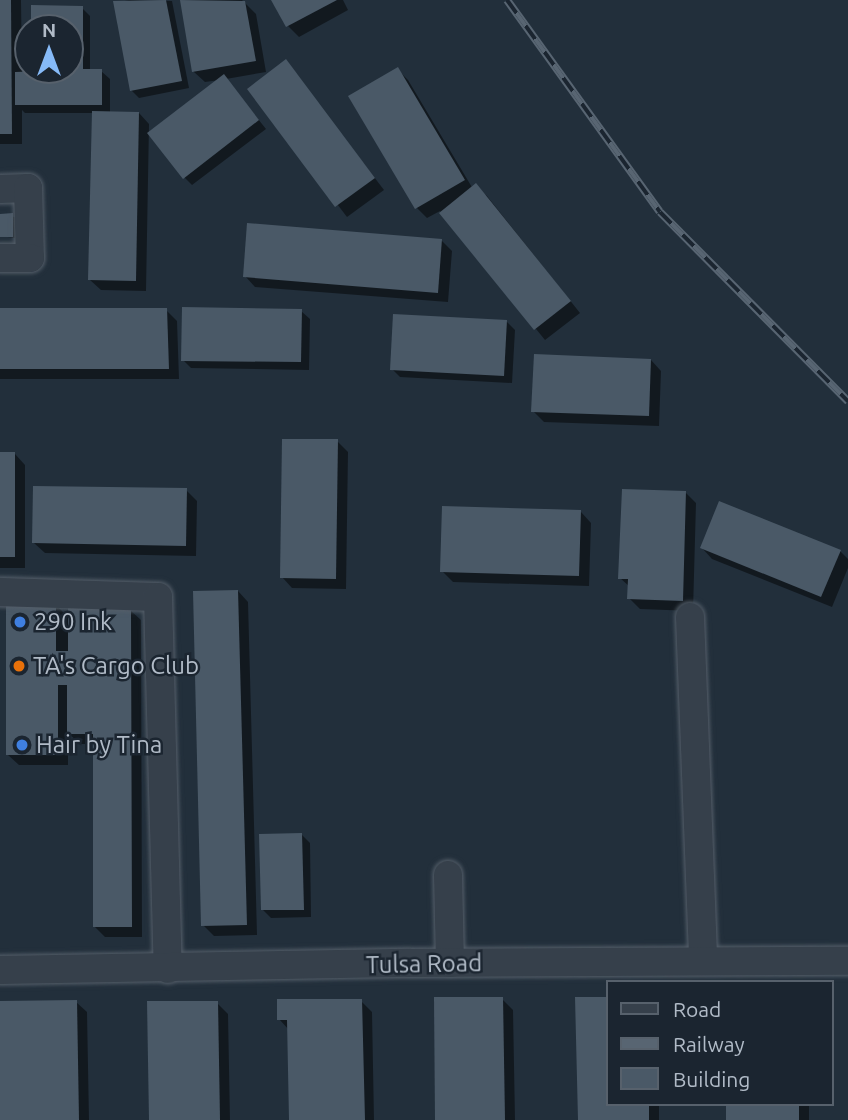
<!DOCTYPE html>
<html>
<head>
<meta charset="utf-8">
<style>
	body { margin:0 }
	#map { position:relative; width:848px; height:1120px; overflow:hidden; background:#222f3b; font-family:Ubuntu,sans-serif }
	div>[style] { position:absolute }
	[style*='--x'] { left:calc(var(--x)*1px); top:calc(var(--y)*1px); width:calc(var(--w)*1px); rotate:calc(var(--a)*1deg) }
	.shadow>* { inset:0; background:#0007 }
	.building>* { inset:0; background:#4a5967 }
	.roads { filter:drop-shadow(0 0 2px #545e69) drop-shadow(0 0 2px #545e69) }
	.minor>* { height:28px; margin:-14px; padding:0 14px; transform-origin:14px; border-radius:14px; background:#36404b }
	.rail>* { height:8px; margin-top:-4px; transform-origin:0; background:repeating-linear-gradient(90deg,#1b2530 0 16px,#586572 0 32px); box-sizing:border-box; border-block:2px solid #586572 }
	.dots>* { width:19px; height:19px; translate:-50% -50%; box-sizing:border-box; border:4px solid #1b2530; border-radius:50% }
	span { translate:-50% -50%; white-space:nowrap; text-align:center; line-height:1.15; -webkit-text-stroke:5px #1b2530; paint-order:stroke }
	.poi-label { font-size:24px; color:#b1bbc7 }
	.left { translate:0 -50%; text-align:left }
	.street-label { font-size:24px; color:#b1bbc7 }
	.legend { position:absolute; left:606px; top:980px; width:228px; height:126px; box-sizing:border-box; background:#1b2530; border:2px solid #57616c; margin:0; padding:9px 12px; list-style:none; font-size:21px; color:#b1bbc7 }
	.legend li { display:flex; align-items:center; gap:14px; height:35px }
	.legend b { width:35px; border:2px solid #57616c }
	.north { position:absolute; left:14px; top:14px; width:70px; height:70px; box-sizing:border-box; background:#1b2530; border:2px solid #57616c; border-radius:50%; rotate:0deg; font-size:19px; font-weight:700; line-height:28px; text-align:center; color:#b1bbc7 }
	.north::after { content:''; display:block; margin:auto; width:24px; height:32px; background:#86baf7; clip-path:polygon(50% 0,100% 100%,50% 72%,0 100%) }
</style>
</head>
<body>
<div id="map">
	<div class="shadow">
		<div style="clip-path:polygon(0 0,21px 0,22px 73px,33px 73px,33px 70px,70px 70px,70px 28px,33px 28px,82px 8px,90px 16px,90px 71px,101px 71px,110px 79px,110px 113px,139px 113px,149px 124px,146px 291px,101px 290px,90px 280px,94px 113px,25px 113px,22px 110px,22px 144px,0 144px)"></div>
		<div style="clip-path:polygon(129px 0,172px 1px,189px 88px,139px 98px,131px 90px,115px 3px)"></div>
		<div style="clip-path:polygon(181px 0,242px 0,256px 14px,266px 72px,226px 79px,266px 129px,192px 185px,184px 177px,220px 80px,205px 82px,194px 72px)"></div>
		<div style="clip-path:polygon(273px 0,343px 0,348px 10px,299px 37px,288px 26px)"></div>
		<div style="clip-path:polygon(286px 62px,384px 190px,347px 217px,249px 89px)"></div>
		<div style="clip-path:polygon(397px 69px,408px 80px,473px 189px,476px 186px,487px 196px,580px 313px,545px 340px,440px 211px,427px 218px,416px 207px)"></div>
		<div style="clip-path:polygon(0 215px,15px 217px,15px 238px,0 236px)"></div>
		<div style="clip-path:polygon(441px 240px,452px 251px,448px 302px,255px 287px,245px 276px)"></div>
		<div style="clip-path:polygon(0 310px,166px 310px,177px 321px,179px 379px,0 379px)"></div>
		<div style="clip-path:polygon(301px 311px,310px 319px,309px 370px,191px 368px,183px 360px)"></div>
		<div style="clip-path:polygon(507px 322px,515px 330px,512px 383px,400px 377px,392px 369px)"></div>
		<div style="clip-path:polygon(651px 360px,661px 371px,659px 426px,544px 422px,533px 411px)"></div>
		<div style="clip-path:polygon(337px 441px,348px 452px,346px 589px,292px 588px,282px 577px)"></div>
		<div style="clip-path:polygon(0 454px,15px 454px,25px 465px,25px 568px,0 568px)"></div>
		<div style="clip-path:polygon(186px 490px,197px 501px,196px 556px,45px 553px,34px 543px)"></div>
		<div style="clip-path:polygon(686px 493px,696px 503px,693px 611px,640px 609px,629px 598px,630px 587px,620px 578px)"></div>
		<div style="clip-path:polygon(581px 512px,591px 523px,589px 586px,453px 582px,442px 571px)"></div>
		<div style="clip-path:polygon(702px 548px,840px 551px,848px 559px,848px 568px,832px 607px,712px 559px)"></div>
		<div style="clip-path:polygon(238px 591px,248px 602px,257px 935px,214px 936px,203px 925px)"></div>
		<div style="clip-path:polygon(56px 605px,70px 619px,130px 610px,141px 620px,142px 937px,105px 937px,94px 926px,94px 744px,80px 744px,68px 733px,68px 765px,19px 765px,8px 755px)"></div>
		<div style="clip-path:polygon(302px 835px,310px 843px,311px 917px,271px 918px,263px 910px)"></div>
		<div style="clip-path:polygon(502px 999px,513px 1010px,515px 1120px,437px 1120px)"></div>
		<div style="clip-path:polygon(577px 999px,608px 999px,608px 1104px,659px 1104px,659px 1120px,580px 1120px)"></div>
		<div style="clip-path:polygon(361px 1001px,372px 1012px,374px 1120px,291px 1120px,289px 1030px,279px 1019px)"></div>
		<div style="clip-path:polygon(0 1002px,76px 1002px,87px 1012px,89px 1120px,0 1120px)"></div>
		<div style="clip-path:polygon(217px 1003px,228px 1014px,230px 1120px,150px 1120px)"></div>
		<div style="clip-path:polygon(727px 1104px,809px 1104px,809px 1120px,728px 1120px)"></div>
	</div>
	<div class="building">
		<div style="clip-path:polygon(0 0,11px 0,12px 134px,0 134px)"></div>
		<div style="clip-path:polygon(166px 0,182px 81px,130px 91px,113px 1px)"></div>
		<div style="clip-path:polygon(180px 0,245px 1px,256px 61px,192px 72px)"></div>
		<div style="clip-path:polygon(271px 0,337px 0,286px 27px)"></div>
		<div style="clip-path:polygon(31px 5px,83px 6px,83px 69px,102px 69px,102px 105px,15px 105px,15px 72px,70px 70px,70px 28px,31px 28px)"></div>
		<div style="clip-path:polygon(286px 59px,375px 178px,335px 207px,247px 89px)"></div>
		<div style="clip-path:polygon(398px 67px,465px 180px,415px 209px,348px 96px)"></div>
		<div style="clip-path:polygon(224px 74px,259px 120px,183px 179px,147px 133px)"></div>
		<div style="clip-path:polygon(92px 111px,139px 112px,136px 281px,88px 280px)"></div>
		<div style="clip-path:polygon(476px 183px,571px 301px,534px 330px,439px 213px)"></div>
		<div style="clip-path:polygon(13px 213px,13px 237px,0 237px,0 214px)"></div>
		<div style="clip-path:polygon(247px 223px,442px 239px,438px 293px,243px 277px)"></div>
		<div style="clip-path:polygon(182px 307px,302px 309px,301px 362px,181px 361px)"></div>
		<div style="clip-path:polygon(0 308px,167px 308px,169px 369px,0 369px)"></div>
		<div style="clip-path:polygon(393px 314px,507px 320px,504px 376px,390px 370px)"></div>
		<div style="clip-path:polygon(534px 354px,651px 359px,649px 416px,531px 412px)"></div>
		<div style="clip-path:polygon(282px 439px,338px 439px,336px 579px,280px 578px)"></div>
		<div style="clip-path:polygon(0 452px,15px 452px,15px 557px,0 557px)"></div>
		<div style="clip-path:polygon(33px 486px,187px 488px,186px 546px,32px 543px)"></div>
		<div style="clip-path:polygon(622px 489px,686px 491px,683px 601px,627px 599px,628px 579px,618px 579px)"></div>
		<div style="clip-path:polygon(719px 501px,841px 550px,821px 597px,700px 548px)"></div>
		<div style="clip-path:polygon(442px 506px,581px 510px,579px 576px,440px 572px)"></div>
		<div style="clip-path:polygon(238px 590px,247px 925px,201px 926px,193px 591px)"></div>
		<div style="clip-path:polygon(6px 603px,56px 603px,56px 651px,68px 651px,68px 608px,131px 608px,132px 927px,93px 927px,93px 734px,67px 734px,67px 685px,58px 685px,58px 755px,6px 755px)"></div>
		<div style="clip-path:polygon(302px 833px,304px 910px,261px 910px,259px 834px)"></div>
		<div style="clip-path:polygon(434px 997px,503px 997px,505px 1120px,435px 1120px)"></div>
		<div style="clip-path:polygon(575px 997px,608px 997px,608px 1104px,649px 1104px,649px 1120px,578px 1120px)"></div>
		<div style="clip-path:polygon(277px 999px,362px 999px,365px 1120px,289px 1120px,287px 1020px,277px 1020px)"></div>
		<div style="clip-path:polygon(77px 1000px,79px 1120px,0 1120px,0 1001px)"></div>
		<div style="clip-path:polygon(147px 1001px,218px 1001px,220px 1120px,149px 1120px)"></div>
		<div style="clip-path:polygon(726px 1104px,799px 1104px,799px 1120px,726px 1120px)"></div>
	</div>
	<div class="roads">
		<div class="minor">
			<div style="--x:0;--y:189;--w:28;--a:-2"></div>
			<div style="--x:28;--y:188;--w:70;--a:88.4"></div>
			<div style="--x:30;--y:258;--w:30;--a:180"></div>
			<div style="--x:0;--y:592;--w:158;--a:1.8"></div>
			<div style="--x:158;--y:597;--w:372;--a:88.5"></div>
			<div style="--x:690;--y:617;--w:344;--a:87.8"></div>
			<div style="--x:448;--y:875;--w:88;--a:88.7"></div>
			<div style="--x:0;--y:970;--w:410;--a:-1"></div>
			<div style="--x:410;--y:963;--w:438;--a:-0.3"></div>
		</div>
	</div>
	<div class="rail">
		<div style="--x:507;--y:0;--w:261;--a:54.2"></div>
		<div style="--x:660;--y:212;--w:267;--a:45.2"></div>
	</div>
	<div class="dots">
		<div style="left:20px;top:622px;background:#3f7fe0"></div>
		<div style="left:19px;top:666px;background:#e8710a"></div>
		<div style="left:22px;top:745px;background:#3f7fe0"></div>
	</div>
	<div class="poi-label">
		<span class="left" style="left:34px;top:622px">290 Ink</span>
		<span class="left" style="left:33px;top:666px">TA's Cargo Club</span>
		<span class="left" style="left:36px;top:745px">Hair by Tina</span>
	</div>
	<div class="street-label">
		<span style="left:424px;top:964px;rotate:-1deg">Tulsa Road</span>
	</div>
	<ul class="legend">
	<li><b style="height:9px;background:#36404b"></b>Road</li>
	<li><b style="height:9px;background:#586572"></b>Railway</li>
	<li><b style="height:19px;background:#4a5967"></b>Building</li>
	</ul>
	<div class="north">N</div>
</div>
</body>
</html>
